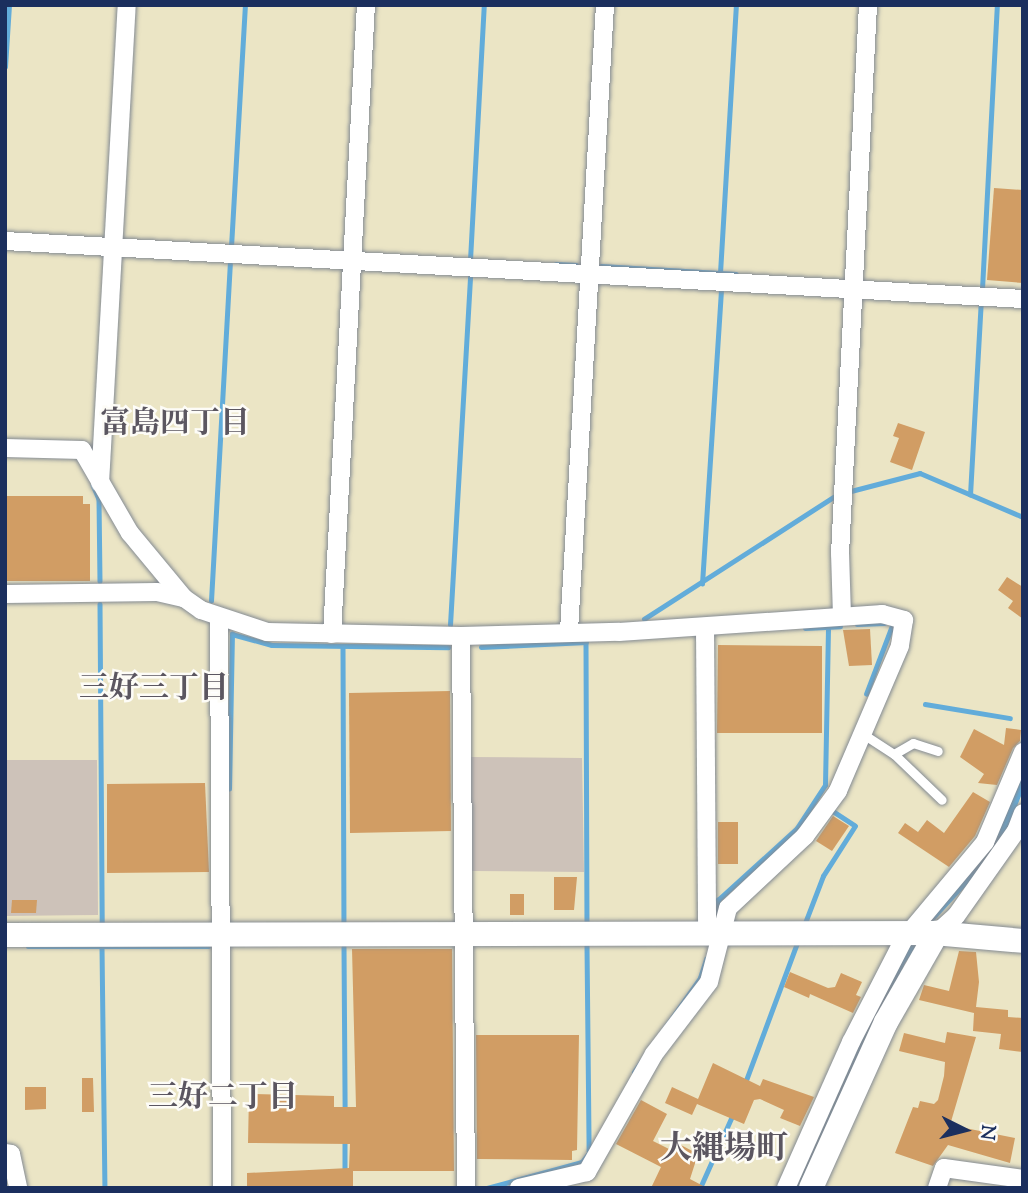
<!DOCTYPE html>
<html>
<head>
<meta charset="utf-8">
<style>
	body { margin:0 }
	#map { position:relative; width:1028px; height:1193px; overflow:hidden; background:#ebe5c5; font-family:"Sorts Mill Goudy","Noto Serif JP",serif }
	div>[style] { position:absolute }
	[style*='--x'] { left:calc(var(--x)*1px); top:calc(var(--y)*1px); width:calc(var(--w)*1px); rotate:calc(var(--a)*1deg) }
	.industrial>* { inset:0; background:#cdc2b9 }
	.water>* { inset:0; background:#62acda }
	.stream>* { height:4.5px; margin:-2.25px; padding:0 2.25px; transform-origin:2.25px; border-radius:2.25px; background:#62acda }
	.building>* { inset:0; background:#d19d64 }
	.roads { filter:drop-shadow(0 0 2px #838a92) drop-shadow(0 0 2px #838a92) }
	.lane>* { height:9px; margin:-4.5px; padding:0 4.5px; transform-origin:4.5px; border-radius:4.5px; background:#fff }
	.street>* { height:18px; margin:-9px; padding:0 9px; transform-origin:9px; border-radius:9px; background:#fff }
	.secondary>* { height:24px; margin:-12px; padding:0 12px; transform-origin:12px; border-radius:12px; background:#fff }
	span { translate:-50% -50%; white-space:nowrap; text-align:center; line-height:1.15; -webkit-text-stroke:5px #fdfcf7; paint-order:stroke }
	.neighbourhood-label { font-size:30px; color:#5b5660; font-weight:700 }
	.quarter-label { font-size:32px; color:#5b5660; font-weight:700 }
	.frame { position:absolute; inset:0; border:7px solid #1b2f5e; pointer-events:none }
	.north { position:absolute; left:930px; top:1095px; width:70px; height:70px; -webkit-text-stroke:5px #fdfcf7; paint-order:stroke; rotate:96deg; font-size:19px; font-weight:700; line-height:28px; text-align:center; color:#1b2f5e }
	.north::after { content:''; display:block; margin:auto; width:24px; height:32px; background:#1b2f5e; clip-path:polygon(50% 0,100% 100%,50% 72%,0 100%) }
</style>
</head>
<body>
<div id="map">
	<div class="industrial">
		<div style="clip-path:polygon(469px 757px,582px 758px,584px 872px,472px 871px)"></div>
		<div style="clip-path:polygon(5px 760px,97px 760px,98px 915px,5px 916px)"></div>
	</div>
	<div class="water">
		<div style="clip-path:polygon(1023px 769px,1023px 791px,1012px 819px,1023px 824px,932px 923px,905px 963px,802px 1188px,793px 1188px,900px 957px,943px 900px)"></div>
	</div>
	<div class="stream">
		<div style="--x:5;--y:67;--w:62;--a:-86.3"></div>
		<div style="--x:231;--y:247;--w:242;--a:-86.7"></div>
		<div style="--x:470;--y:260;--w:255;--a:-86.9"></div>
		<div style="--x:556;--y:264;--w:20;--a:3"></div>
		<div style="--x:601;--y:266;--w:135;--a:3.4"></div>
		<div style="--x:720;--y:273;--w:268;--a:-86.6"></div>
		<div style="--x:982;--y:289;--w:284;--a:-87"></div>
		<div style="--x:93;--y:485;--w:15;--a:67"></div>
		<div style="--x:99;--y:499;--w:82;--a:89.3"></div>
		<div style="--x:851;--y:491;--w:71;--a:-14.6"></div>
		<div style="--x:920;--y:473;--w:112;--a:23.1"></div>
		<div style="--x:970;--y:495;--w:194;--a:-86.8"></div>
		<div style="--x:702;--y:584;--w:298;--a:-86.3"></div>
		<div style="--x:211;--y:601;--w:337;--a:-86.8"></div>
		<div style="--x:100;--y:604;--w:319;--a:89.6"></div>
		<div style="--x:644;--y:619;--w:225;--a:-32.8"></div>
		<div style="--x:857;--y:624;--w:27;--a:-2"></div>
		<div style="--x:450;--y:625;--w:351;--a:-86.7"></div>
		<div style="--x:805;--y:628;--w:35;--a:-3"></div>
		<div style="--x:586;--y:642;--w:283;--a:89.8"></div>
		<div style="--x:343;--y:646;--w:278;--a:89.8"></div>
		<div style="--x:481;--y:647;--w:105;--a:-2.7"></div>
		<div style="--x:866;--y:694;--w:76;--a:-69.2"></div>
		<div style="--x:925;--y:704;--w:86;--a:9.4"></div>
		<div style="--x:229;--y:789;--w:155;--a:-88.9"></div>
		<div style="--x:232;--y:634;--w:41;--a:15.4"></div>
		<div style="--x:272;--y:645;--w:176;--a:0.7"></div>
		<div style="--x:716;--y:921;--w:21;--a:-85"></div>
		<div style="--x:718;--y:900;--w:107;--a:-42.3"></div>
		<div style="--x:797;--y:828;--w:51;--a:-56.9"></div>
		<div style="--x:825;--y:785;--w:158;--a:-88.9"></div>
		<div style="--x:805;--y:923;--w:50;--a:-69"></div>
		<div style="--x:823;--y:876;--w:59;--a:-57.4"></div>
		<div style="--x:855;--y:826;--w:30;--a:-147"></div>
		<div style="--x:587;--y:946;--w:205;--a:89.4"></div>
		<div style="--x:28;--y:947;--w:181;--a:0"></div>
		<div style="--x:102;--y:947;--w:241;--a:89.3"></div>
		<div style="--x:344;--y:947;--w:163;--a:89.6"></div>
		<div style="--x:634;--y:1072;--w:115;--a:-54.9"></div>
		<div style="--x:700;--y:978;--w:20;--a:-72"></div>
		<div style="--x:745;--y:1083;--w:149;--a:-69.6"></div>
		<div style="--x:345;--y:1140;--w:33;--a:90"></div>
		<div style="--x:487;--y:1188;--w:98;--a:-15.3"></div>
		<div style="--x:582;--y:1162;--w:11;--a:-52"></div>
		<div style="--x:700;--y:1188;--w:81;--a:-66"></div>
	</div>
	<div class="building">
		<div style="clip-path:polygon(994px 188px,1023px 190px,1023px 283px,987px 280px)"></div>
		<div style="clip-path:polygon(898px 423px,925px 432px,912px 470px,890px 462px,899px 438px,893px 436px)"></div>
		<div style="clip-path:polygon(5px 496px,83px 496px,83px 504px,90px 504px,90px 581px,5px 581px)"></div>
		<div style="clip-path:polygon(1007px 577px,1023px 587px,1023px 619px,1008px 608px,1013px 601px,998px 590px)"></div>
		<div style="clip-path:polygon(870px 629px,872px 665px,849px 666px,843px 630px)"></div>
		<div style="clip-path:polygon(718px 645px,822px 646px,822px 733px,717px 733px)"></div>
		<div style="clip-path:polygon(450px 691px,451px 831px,350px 833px,349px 693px)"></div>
		<div style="clip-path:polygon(1006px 728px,1021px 730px,1020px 741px,1013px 748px,997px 785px,978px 783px,984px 774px,960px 757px,974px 729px,1004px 745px)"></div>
		<div style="clip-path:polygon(205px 783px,209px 872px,107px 873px,107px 784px)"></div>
		<div style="clip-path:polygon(973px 792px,990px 802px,975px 836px,949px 867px,898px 833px,905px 823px,918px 832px,927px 820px,944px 833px)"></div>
		<div style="clip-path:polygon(833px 816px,849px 826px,832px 851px,816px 841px)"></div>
		<div style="clip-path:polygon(718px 822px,738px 822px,738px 864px,718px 864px)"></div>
		<div style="clip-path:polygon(554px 877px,577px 877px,574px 910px,554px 910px)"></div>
		<div style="clip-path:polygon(510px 894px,524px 894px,524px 915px,510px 915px)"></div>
		<div style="clip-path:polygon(12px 900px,37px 900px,36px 913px,11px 913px)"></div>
		<div style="clip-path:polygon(352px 949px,452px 949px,454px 1171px,353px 1171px,353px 1187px,247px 1188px,247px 1173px,349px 1168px,350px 1144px,248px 1143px,249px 1094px,334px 1096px,334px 1107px,356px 1107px)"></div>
		<div style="clip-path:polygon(959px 951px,976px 952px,979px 982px,976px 1007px,1008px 1010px,1008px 1017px,1023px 1018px,1023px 1052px,999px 1049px,1001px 1034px,973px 1031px,974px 1013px,919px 1000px,924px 985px,949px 991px)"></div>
		<div style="clip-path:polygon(790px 972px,828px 988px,835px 987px,841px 973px,862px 982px,856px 995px,861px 997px,853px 1013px,810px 994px,809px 998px,784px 987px)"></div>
		<div style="clip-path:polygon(947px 1032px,976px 1037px,950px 1125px,1015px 1138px,1010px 1163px,948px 1145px,933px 1166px,895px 1153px,913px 1107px,918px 1108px,920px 1101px,934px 1104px,938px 1100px,944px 1076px,945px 1062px,899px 1051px,904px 1033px,945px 1043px)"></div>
		<div style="clip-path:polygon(476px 1035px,579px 1035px,577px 1150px,572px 1151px,572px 1160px,477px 1159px)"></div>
		<div style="clip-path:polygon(713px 1063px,760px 1086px,763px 1079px,814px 1097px,800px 1126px,780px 1118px,784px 1110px,760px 1099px,754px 1100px,744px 1124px,697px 1104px,692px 1115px,665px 1103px,672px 1087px,698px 1099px)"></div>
		<div style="clip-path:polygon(82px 1078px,93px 1078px,94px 1112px,82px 1112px)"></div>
		<div style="clip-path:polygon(25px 1087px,46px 1087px,46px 1109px,25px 1110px)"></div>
		<div style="clip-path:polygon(641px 1100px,667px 1114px,653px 1141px,675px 1152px,679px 1144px,698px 1154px,690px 1179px,707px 1188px,651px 1188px,661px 1167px,616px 1144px)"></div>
	</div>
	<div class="roads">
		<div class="lane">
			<div style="--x:863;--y:734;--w:37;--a:33"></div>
			<div style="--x:894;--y:754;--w:66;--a:43.8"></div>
			<div style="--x:894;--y:754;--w:22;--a:-30"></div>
			<div style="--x:913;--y:743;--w:26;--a:18"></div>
		</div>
		<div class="street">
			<div style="--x:5;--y:241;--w:1020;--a:3.26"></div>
			<div style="--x:5;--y:448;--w:77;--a:1.5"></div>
			<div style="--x:82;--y:450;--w:96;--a:60"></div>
			<div style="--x:130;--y:533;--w:85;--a:50.3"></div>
			<div style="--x:184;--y:598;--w:21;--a:35"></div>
			<div style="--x:201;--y:610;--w:70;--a:18.4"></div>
			<div style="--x:267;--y:632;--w:194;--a:1.2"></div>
			<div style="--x:461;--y:636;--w:158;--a:-1.5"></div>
			<div style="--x:619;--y:632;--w:264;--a:-3.9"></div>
			<div style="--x:882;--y:614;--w:23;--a:15"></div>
			<div style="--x:904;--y:620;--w:26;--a:99"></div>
			<div style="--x:900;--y:646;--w:158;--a:113.2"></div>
			<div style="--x:838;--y:791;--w:56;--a:126.3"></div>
			<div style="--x:805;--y:836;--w:105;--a:136.9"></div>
			<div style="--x:728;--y:908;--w:76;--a:104.4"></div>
			<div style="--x:709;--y:982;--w:91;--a:127.4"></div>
			<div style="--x:654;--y:1054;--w:136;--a:119.6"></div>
			<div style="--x:587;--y:1172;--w:70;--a:166.8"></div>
			<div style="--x:100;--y:483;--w:479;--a:-86.8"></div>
			<div style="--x:5;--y:594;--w:152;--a:-0.8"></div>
			<div style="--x:157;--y:592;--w:28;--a:13"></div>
			<div style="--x:842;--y:616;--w:62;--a:-91.8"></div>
			<div style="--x:840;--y:554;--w:550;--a:-87.08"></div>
			<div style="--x:219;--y:617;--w:571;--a:89.7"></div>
			<div style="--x:705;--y:627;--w:307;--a:89.6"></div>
			<div style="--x:569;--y:631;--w:627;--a:-86.71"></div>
			<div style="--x:332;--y:634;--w:630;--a:-86.91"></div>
			<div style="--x:461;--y:636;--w:552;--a:89.48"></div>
			<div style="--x:909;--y:933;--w:119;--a:-50.1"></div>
			<div style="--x:985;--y:842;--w:98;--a:-67.1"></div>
			<div style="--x:937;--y:933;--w:25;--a:-42"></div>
			<div style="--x:956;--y:916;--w:104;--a:-54.8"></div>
			<div style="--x:1016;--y:831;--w:19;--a:-69"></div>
			<div style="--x:5;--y:1153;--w:6;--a:9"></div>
			<div style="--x:11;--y:1154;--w:35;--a:78"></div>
			<div style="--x:786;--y:1188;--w:160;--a:-66"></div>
			<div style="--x:851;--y:1042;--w:123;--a:-62.8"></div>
			<div style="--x:937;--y:1188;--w:21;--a:-71"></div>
			<div style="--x:944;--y:1168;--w:80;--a:7.9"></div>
		</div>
		<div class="secondary">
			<div style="--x:5;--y:935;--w:929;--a:-0.12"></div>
			<div style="--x:934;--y:933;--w:89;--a:5.1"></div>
			<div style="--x:811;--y:1188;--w:182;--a:-65.7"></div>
			<div style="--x:886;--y:1022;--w:103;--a:-60.2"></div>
		</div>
	</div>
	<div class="neighbourhood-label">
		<span style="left:175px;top:425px">富島四丁目</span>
		<span style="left:154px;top:690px">三好三丁目</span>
		<span style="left:223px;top:1099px">三好二丁目</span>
	</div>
	<div class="quarter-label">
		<span style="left:724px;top:1150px">大縄場町</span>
	</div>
	<div class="frame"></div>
	<div class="north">N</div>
</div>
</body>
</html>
